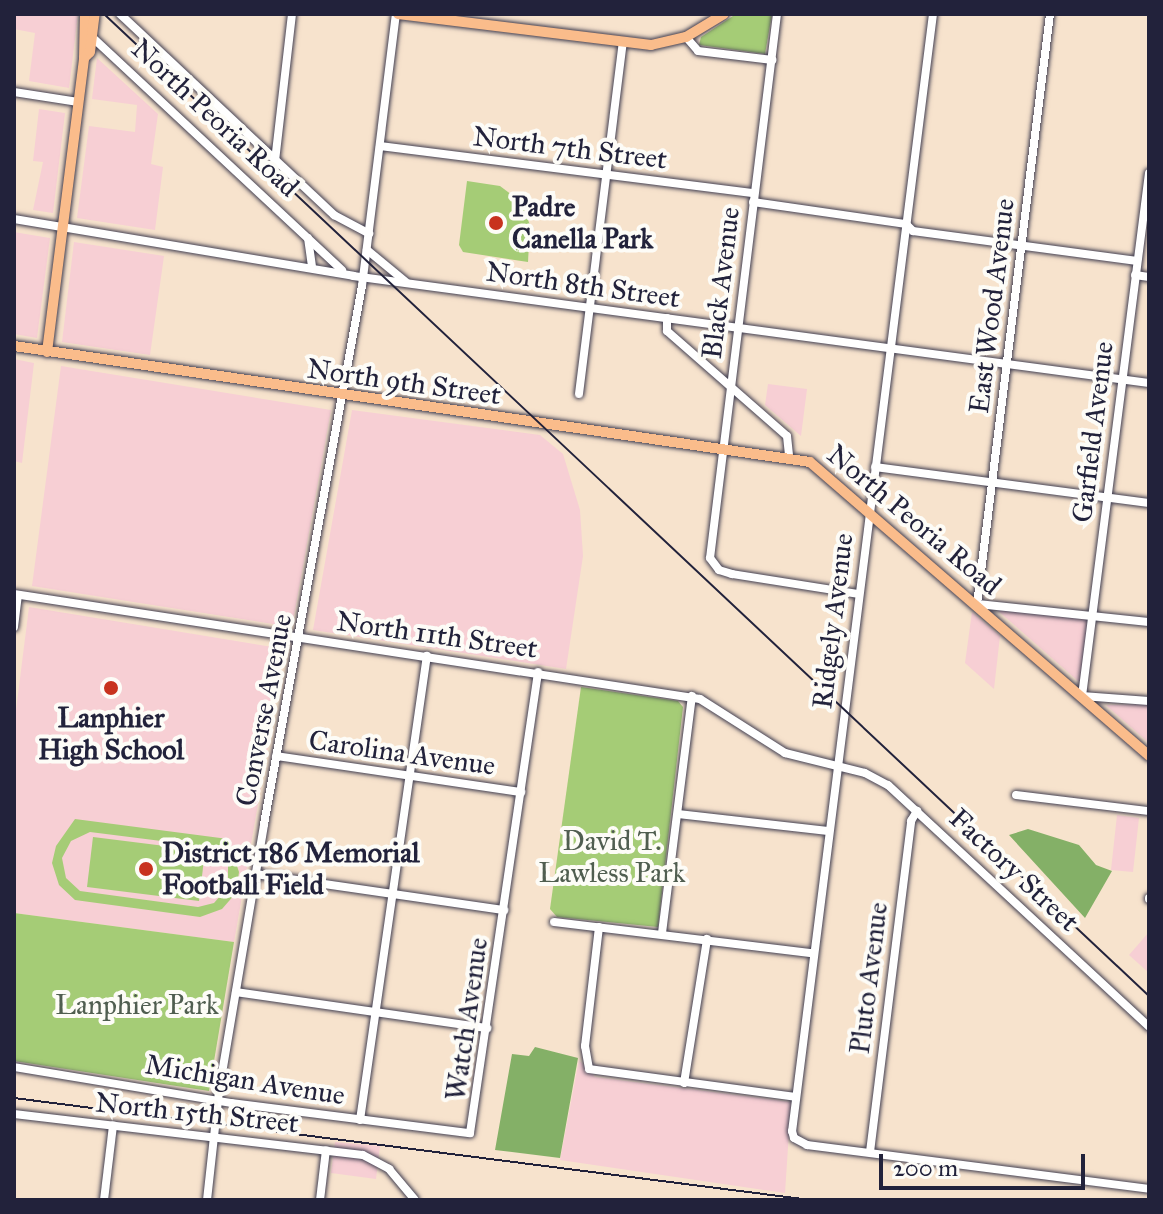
<!DOCTYPE html>
<html>
<head>
<meta charset="utf-8">
<style>
	body { margin:0 }
	#map { position:relative; width:1163px; height:1214px; overflow:hidden; background:#f7e3cd; font-family:"IM FELL Great Primer",serif }
	div>[style] { position:absolute }
	[style*='--x'] { left:calc(var(--x)*1px); top:calc(var(--y)*1px); width:calc(var(--w)*1px); rotate:calc(var(--a)*1deg) }
	.built>* { inset:0; background:#f7cfd4 }
	.green>* { inset:0; background:#a5cc76 }
	.forest>* { inset:0; background:#84b067 }
	.roads { filter:drop-shadow(0 0 2px #423f51) drop-shadow(0 0 2px #423f51) }
	.minor>* { height:8px; margin:-4px; padding:0 4px; transform-origin:4px; border-radius:4px; background:#fff }
	.major>* { height:10px; margin:-5px; padding:0 5px; transform-origin:5px; border-radius:5px; background:#fabc8b }
	.rail>* { height:2px; margin:-1px; padding:0 1px; transform-origin:1px; border-radius:1px; background:#22223b }
	.dots>* { width:22px; height:22px; translate:-50% -50%; box-sizing:border-box; border:4px solid #fdfcf7; border-radius:50% }
	span { translate:-50% -50%; white-space:nowrap; text-align:center; line-height:1.15; -webkit-text-stroke:8px #fdfcf7; paint-order:stroke }
	.street-label { font-size:28px; color:#22223b }
	.poi-label { font-size:28px; color:#22223b; font-weight:700 }
	.left { translate:0 -50%; text-align:left }
	.park-label { font-size:28px; color:#505e50 }
	.frame { position:absolute; inset:0; border:16px solid #22223b; pointer-events:none }
	.scale { position:absolute; left:879px; top:1154px; width:206px; height:36px; box-sizing:border-box; border:4px solid #22223b; border-top:0; padding-left:10px; font-size:24px; line-height:28px; white-space:nowrap; color:#22223b; -webkit-text-stroke:6px #fdfcf7; paint-order:stroke }
</style>
</head>
<body>
<div id="map">
	<div class="built">
		<div style="clip-path:polygon(14px 14px,78px 14px,69px 88px,29px 81px,35px 33px,14px 29px)"></div>
		<div style="clip-path:polygon(97px 58px,158px 114px,151px 164px,163px 167px,155px 230px,77px 218px,89px 126px,135px 132px,137px 105px,92px 99px)"></div>
		<div style="clip-path:polygon(39px 109px,65px 113px,53px 213px,33px 210px,43px 162px,33px 161px)"></div>
		<div style="clip-path:polygon(14px 232px,50px 238px,37px 338px,14px 334px)"></div>
		<div style="clip-path:polygon(74px 242px,164px 256px,150px 355px,62px 342px)"></div>
		<div style="clip-path:polygon(14px 359px,34px 363px,22px 463px,14px 461px)"></div>
		<div style="clip-path:polygon(61px 366px,331px 410px,292px 627px,32px 586px)"></div>
		<div style="clip-path:polygon(768px 384px,807px 389px,801px 436px,765px 405px)"></div>
		<div style="clip-path:polygon(352px 410px,540px 435px,563px 454px,580px 510px,583px 556px,566px 669px,313px 630px)"></div>
		<div style="clip-path:polygon(29px 607px,285px 649px,234px 942px,14px 913px,14px 726px)"></div>
		<div style="clip-path:polygon(996px 609px,1089px 619px,1080px 682px,1078px 681px)"></div>
		<div style="clip-path:polygon(972px 612px,1000px 636px,994px 689px,965px 663px)"></div>
		<div style="clip-path:polygon(1149px 704px,1149px 743px,1107px 706px,1107px 705px)"></div>
		<div style="clip-path:polygon(1117px 815px,1139px 818px,1133px 872px,1111px 870px)"></div>
		<div style="clip-path:polygon(1149px 932px,1149px 973px,1129px 955px)"></div>
		<div style="clip-path:polygon(579px 1060px,595px 1077px,791px 1102px,785px 1193px,560px 1160px)"></div>
		<div style="clip-path:polygon(335px 1142px,380px 1146px,376px 1179px,331px 1173px)"></div>
	</div>
	<div class="green">
		<div style="clip-path:polygon(736px 14px,772px 14px,765px 54px,699px 45px,701px 37px)"></div>
		<div style="clip-path:polygon(467px 181px,500px 186px,521px 202px,530px 225px,528px 262px,463px 252px,459px 245px)"></div>
		<div style="clip-path:polygon(581px 687px,678px 701px,683px 707px,658px 927px,557px 917px,550px 909px)"></div>
		<div style="clip-path:polygon(evenodd,75px 819px,228px 839px,239px 872px,236px 893px,222px 909px,200px 917px,75px 900px,59px 885px,52px 863px,56px 846px,75px 819px,90px 832px,209px 847px,228px 865px,228px 887px,214px 903px,198px 907px,80px 891px,66px 878px,62px 858px,71px 841px,90px 832px)"></div>
		<div style="clip-path:polygon(93px 837px,205px 851px,199px 901px,87px 887px)"></div>
		<div style="clip-path:polygon(14px 913px,234px 942px,209px 1091px,14px 1061px)"></div>
	</div>
	<div class="forest">
		<div style="clip-path:polygon(1028px 829px,1079px 845px,1096px 865px,1112px 871px,1085px 918px,1009px 835px)"></div>
		<div style="clip-path:polygon(535px 1047px,578px 1058px,560px 1158px,495px 1150px,512px 1054px,529px 1056px)"></div>
	</div>
	<div class="roads">
		<div class="minor">
			<div style="--x:120;--y:14;--w:294;--a:43.2"></div>
			<div style="--x:334;--y:215;--w:40;--a:28"></div>
			<div style="--x:777;--y:14;--w:548;--a:97.02"></div>
			<div style="--x:710;--y:558;--w:15;--a:53"></div>
			<div style="--x:719;--y:570;--w:14;--a:17"></div>
			<div style="--x:732;--y:574;--w:128;--a:9"></div>
			<div style="--x:933;--y:14;--w:1126;--a:97.19"></div>
			<div style="--x:792;--y:1131;--w:7;--a:74"></div>
			<div style="--x:794;--y:1138;--w:15;--a:28"></div>
			<div style="--x:807;--y:1145;--w:345;--a:7.3"></div>
			<div style="--x:1050;--y:14;--w:594;--a:97.05"></div>
			<div style="--x:977;--y:604;--w:173;--a:6"></div>
			<div style="--x:92;--y:37;--w:342;--a:43"></div>
			<div style="--x:686;--y:37;--w:18;--a:49"></div>
			<div style="--x:698;--y:51;--w:75;--a:6.9"></div>
			<div style="--x:14;--y:92;--w:65;--a:8.9"></div>
			<div style="--x:380;--y:146;--w:377;--a:7.2"></div>
			<div style="--x:275;--y:161;--w:148;--a:-83.4"></div>
			<div style="--x:1149;--y:173;--w:527;--a:97.3"></div>
			<div style="--x:1082;--y:696;--w:67;--a:4.3"></div>
			<div style="--x:753;--y:202;--w:155;--a:8.2"></div>
			<div style="--x:906;--y:224;--w:10;--a:45"></div>
			<div style="--x:913;--y:231;--w:226;--a:7.6"></div>
			<div style="--x:14;--y:219;--w:344;--a:9.5"></div>
			<div style="--x:353;--y:276;--w:803;--a:7.66"></div>
			<div style="--x:308;--y:238;--w:28;--a:82"></div>
			<div style="--x:367;--y:250;--w:50;--a:39.4"></div>
			<div style="--x:1135;--y:275;--w:14;--a:8"></div>
			<div style="--x:667;--y:318;--w:13;--a:90"></div>
			<div style="--x:667;--y:331;--w:159;--a:41.2"></div>
			<div style="--x:787;--y:436;--w:20;--a:84"></div>
			<div style="--x:579;--y:394;--w:355;--a:-82.9"></div>
			<div style="--x:875;--y:467;--w:276;--a:7.5"></div>
			<div style="--x:14;--y:594;--w:694;--a:8.7"></div>
			<div style="--x:700;--y:699;--w:101;--a:32.4"></div>
			<div style="--x:785;--y:753;--w:82;--a:14"></div>
			<div style="--x:865;--y:773;--w:26;--a:28"></div>
			<div style="--x:888;--y:785;--w:356;--a:42.8"></div>
			<div style="--x:14;--y:627;--w:32;--a:-83"></div>
			<div style="--x:276;--y:756;--w:248;--a:8.4"></div>
			<div style="--x:1016;--y:795;--w:134;--a:6.9"></div>
			<div style="--x:678;--y:814;--w:151;--a:6.5"></div>
			<div style="--x:256;--y:874;--w:251;--a:8.3"></div>
			<div style="--x:1149;--y:898;--w:1;--a:90"></div>
			<div style="--x:554;--y:922;--w:260;--a:6.9"></div>
			<div style="--x:599;--y:927;--w:120;--a:96.7"></div>
			<div style="--x:585;--y:1046;--w:23;--a:80"></div>
			<div style="--x:589;--y:1069;--w:208;--a:7.7"></div>
			<div style="--x:662;--y:933;--w:239;--a:-82.8"></div>
			<div style="--x:236;--y:992;--w:254;--a:8.2"></div>
			<div style="--x:14;--y:1067;--w:220;--a:9.4"></div>
			<div style="--x:231;--y:1103;--w:241;--a:7.2"></div>
			<div style="--x:470;--y:1133;--w:466;--a:-81.6"></div>
			<div style="--x:684;--y:1083;--w:146;--a:-80.9"></div>
			<div style="--x:14;--y:1114;--w:351;--a:6.7"></div>
			<div style="--x:363;--y:1155;--w:30;--a:28"></div>
			<div style="--x:389;--y:1169;--w:40;--a:50"></div>
			<div style="--x:360;--y:1120;--w:469;--a:-81.8"></div>
			<div style="--x:870;--y:1152;--w:334;--a:-82.9"></div>
			<div style="--x:911;--y:821;--w:12;--a:-59"></div>
			<div style="--x:104;--y:1200;--w:75;--a:-83.1"></div>
			<div style="--x:207;--y:1200;--w:110;--a:-83.7"></div>
			<div style="--x:219;--y:1091;--w:271;--a:-80.4"></div>
			<div style="--x:264;--y:824;--w:547;--a:-79.68"></div>
			<div style="--x:362;--y:286;--w:274;--a:-82.9"></div>
			<div style="--x:320;--y:1200;--w:50;--a:-83.2"></div>
		</div>
		<div class="major">
			<div style="--x:398;--y:14;--w:255;--a:7"></div>
			<div style="--x:651;--y:45;--w:36;--a:-13"></div>
			<div style="--x:686;--y:37;--w:44;--a:-31.2"></div>
			<div style="--x:84;--y:58;--w:44;--a:-88.7"></div>
			<div style="--x:14;--y:346;--w:804;--a:8.29"></div>
			<div style="--x:810;--y:462;--w:449;--a:40.9"></div>
			<div style="--x:47;--y:352;--w:296;--a:-82.8"></div>
			<div style="--x:84;--y:58;--w:8;--a:-45"></div>
			<div style="--x:90;--y:52;--w:38;--a:-83"></div>
		</div>
	</div>
	<div class="rail">
		<div style="--x:104;--y:14;--w:1434;--a:43.22"></div>
		<div style="--x:14;--y:1098;--w:803;--a:7.3"></div>
	</div>
	<div class="dots">
		<div style="left:496px;top:223px;background:#c8321e"></div>
		<div style="left:111px;top:688px;background:#c8321e"></div>
		<div style="left:146px;top:869px;background:#c8321e"></div>
	</div>
	<div class="street-label">
		<span style="left:215px;top:118px;rotate:43deg">North Peoria Road</span>
		<span style="left:570px;top:148px;rotate:7deg">North 7th Street</span>
		<span style="left:721px;top:283px;rotate:-83deg">Black Avenue</span>
		<span style="left:583px;top:285px;rotate:8deg">North 8th Street</span>
		<span style="left:992px;top:306px;rotate:-83deg">East Wood Avenue</span>
		<span style="left:404px;top:382px;rotate:8deg">North 9th Street</span>
		<span style="left:1093px;top:432px;rotate:-83deg">Garfield Avenue</span>
		<span style="left:914px;top:520px;rotate:40deg">North Peoria Road</span>
		<span style="left:833px;top:621px;rotate:-83deg">Ridgely Avenue</span>
		<span style="left:437px;top:635px;rotate:8deg">North 11th Street</span>
		<span style="left:264px;top:710px;rotate:-79deg">Converse Avenue</span>
		<span style="left:402px;top:753px;rotate:8deg">Carolina Avenue</span>
		<span style="left:1014px;top:870px;rotate:43deg">Factory Street</span>
		<span style="left:869px;top:978px;rotate:-83deg">Pluto Avenue</span>
		<span style="left:467px;top:1019px;rotate:-82deg">Watch Avenue</span>
		<span style="left:245px;top:1080px;rotate:9deg">Michigan Avenue</span>
		<span style="left:197px;top:1113px;rotate:6deg">North 15th Street</span>
	</div>
	<div class="poi-label">
		<span class="left" style="left:512px;top:223px">Padre<br>Canella Park</span>
		<span style="left:111px;top:734px">Lanphier<br>High School</span>
		<span class="left" style="left:162px;top:869px">District 186 Memorial<br>Football Field</span>
	</div>
	<div class="park-label">
		<span style="left:612px;top:857px">David T.<br>Lawless Park</span>
		<span style="left:137px;top:1005px">Lanphier Park</span>
	</div>
	<div class="frame"></div>
	<div class="scale">200 m</div>
</div>
</body>
</html>
